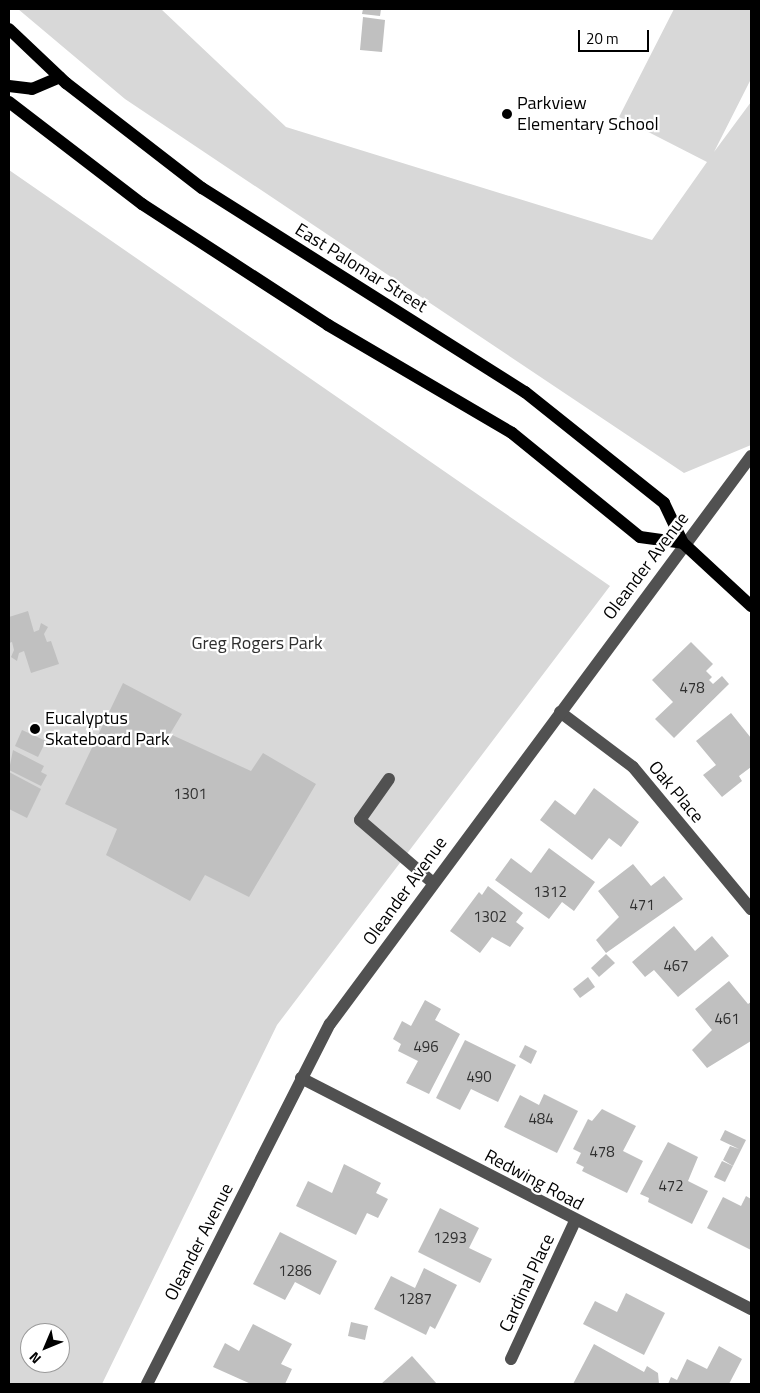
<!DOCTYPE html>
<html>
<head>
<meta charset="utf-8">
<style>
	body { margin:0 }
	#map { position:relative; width:760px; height:1393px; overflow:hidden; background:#fff; font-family:"Titillium Web",sans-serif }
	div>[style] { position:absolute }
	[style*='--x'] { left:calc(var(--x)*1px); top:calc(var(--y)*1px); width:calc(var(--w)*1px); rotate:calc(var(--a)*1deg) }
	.green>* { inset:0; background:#d8d8d8 }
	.building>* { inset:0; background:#c0c0c0 }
	.minor>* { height:12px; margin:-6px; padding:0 6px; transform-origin:6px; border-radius:6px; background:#515151 }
	.major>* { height:12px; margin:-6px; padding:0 6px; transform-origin:6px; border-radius:6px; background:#000 }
	.dots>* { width:14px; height:14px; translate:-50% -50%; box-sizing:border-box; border:2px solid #fff; border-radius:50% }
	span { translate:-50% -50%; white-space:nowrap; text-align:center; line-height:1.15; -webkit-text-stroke:4.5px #fff; paint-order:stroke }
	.number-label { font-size:15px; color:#303030 }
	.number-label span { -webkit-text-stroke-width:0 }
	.poi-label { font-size:18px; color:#000 }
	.left { translate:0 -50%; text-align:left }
	.street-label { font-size:18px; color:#000 }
	.park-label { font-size:18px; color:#2f2f2f }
	.frame { position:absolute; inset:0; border:10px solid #000; pointer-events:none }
	.north { position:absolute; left:20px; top:1323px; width:50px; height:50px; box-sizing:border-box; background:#fff; border:1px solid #999; border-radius:50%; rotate:225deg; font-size:14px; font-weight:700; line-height:20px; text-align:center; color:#000 }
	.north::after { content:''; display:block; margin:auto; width:18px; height:22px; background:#000; clip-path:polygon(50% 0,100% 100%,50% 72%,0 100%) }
	.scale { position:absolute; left:578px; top:30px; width:71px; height:22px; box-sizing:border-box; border:2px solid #000; border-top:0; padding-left:6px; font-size:15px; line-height:18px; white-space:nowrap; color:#000; -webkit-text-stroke:4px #fff; paint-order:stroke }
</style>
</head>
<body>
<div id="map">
	<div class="green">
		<div style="clip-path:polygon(18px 9px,161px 9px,286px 127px,652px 240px,707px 162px,619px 117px,674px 9px,751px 9px,751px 79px,714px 152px,751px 102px,751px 445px,684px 473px,125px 99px)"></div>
		<div style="clip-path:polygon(evenodd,9px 170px,610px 586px,277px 1025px,102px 1384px,9px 1384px,9px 170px,30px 1333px,60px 1333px,60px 1363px,30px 1363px,30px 1333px)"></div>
	</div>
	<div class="building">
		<div style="clip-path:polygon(363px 9px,381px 9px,380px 16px,362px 14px)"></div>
		<div style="clip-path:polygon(363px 17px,385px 20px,382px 52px,360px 50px)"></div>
		<div style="clip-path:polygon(28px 611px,34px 632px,39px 630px,41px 623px,48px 627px,44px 634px,47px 642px,51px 641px,59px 664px,31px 673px,24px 651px,19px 653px,17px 661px,11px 657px,14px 650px,12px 642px,9px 643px,9px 617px)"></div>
		<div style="clip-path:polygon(691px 642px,713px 664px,706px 671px,712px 677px,709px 680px,713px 684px,722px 676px,729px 684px,674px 738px,655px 719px,673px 702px,652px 680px)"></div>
		<div style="clip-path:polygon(123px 683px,182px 714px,170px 734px,251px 771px,263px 753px,316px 784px,249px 897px,205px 875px,190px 901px,106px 855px,117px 829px,65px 804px)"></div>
		<div style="clip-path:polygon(731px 713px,751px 738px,751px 767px,739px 776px,742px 781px,722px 797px,703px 775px,716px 765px,696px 741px)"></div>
		<div style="clip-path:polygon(22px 730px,46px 741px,38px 757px,15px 746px)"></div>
		<div style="clip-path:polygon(13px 750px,44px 766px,41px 772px,47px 775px,41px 786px,9px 770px)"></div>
		<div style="clip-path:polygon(9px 772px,41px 789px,27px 818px,9px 809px)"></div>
		<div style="clip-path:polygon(594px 788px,639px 822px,621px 847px,609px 838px,592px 860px,540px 820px,555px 800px,575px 815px)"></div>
		<div style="clip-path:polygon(549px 848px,595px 882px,574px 911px,562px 902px,549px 919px,495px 880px,511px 858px,531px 873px)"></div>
		<div style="clip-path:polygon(633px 864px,651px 886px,664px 876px,683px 899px,606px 953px,596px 940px,619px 917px,598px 891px)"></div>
		<div style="clip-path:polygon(488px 886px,523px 913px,516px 922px,524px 928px,510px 947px,492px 937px,480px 953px,450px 931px,479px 892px,482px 895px)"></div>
		<div style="clip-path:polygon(674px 926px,695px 951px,712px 936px,729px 956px,678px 997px,654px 970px,645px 977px,632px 962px)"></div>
		<div style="clip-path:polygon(606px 954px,615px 963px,599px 977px,591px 968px)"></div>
		<div style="clip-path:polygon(588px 977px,595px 987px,580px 998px,573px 989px)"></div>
		<div style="clip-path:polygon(729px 981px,748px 1004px,751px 1002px,751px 1041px,707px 1068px,692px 1050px,712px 1030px,695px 1009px)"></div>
		<div style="clip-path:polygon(425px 1000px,441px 1009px,435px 1020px,460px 1034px,429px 1094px,406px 1083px,418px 1061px,398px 1051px,401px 1044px,393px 1039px,402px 1021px,411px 1026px)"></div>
		<div style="clip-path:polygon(465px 1040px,516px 1065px,498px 1102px,471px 1089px,460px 1110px,436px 1098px)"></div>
		<div style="clip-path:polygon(525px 1045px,537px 1051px,531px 1064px,519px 1057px)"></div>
		<div style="clip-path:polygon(544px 1094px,578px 1111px,557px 1153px,504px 1127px,520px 1095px,539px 1105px)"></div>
		<div style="clip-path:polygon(602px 1109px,636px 1126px,623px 1151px,643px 1161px,627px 1193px,582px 1171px,584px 1167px,576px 1163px,581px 1153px,573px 1149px,588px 1119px,592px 1121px)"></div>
		<div style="clip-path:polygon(725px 1130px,746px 1140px,733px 1166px,723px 1160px,730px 1146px,739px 1149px,720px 1140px)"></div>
		<div style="clip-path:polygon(668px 1142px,698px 1157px,688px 1181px,708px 1191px,692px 1224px,648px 1202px,649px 1198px,640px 1194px)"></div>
		<div style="clip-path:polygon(722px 1161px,733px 1166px,725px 1182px,714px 1177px)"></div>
		<div style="clip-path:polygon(344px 1164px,381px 1183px,376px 1193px,388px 1199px,378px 1218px,367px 1213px,356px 1235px,296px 1206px,308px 1181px,332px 1193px)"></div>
		<div style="clip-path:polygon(746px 1196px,751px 1199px,751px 1250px,707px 1228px,723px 1197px,741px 1206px)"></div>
		<div style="clip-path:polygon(440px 1208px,479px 1228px,469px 1248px,492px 1259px,480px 1283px,418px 1252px)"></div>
		<div style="clip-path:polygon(280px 1232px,337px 1261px,320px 1295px,295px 1282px,285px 1300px,253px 1284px)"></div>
		<div style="clip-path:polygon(424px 1268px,457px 1285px,435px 1329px,430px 1326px,426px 1335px,374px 1309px,391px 1276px,415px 1288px)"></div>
		<div style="clip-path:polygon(626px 1293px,665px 1313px,644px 1355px,583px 1324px,595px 1301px,617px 1312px)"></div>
		<div style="clip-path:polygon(351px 1322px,368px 1326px,365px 1340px,348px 1336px)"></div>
		<div style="clip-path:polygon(253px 1324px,292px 1344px,281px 1364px,292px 1369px,285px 1384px,251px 1384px,213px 1367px,225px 1343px,239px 1351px)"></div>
		<div style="clip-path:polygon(594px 1344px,644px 1372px,647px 1366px,658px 1373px,659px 1384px,573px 1384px)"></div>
		<div style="clip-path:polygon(719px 1346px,742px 1359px,729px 1384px,668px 1384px,671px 1377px,677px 1380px,687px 1359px,707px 1369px)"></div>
		<div style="clip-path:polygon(412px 1356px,437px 1384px,381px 1384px)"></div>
	</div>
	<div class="minor">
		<div style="--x:560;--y:712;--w:91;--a:37"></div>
		<div style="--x:633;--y:767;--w:185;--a:50.3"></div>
		<div style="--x:389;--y:779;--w:50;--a:125.3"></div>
		<div style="--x:360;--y:820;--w:95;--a:40.7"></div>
		<div style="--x:301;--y:1078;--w:506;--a:27.17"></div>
		<div style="--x:511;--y:1359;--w:152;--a:-65.1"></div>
		<div style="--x:147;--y:1384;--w:404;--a:-63.1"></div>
		<div style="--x:330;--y:1024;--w:707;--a:-53.45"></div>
	</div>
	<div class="major">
		<div style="--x:9;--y:29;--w:79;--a:43.5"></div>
		<div style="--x:66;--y:83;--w:172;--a:37.7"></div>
		<div style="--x:202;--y:188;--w:382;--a:32.3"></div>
		<div style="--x:525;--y:392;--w:178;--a:38.6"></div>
		<div style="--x:664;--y:503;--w:44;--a:64.6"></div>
		<div style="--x:683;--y:543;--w:93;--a:42.8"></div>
		<div style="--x:9;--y:86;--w:23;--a:7"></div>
		<div style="--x:32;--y:89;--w:30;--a:-23"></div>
		<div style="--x:9;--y:102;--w:168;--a:37.5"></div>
		<div style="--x:142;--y:204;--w:222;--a:33"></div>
		<div style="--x:328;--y:325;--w:213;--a:30.4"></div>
		<div style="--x:512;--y:433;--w:165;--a:39.1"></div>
		<div style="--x:640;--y:537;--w:43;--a:7.9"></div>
	</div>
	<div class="dots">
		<div style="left:507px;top:114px;background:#000"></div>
		<div style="left:35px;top:729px;background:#000"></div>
	</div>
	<div class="number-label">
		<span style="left:692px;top:688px">478</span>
		<span style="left:190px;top:794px">1301</span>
		<span style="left:550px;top:892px">1312</span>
		<span style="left:642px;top:905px">471</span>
		<span style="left:490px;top:917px">1302</span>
		<span style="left:676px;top:966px">467</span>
		<span style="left:727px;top:1019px">461</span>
		<span style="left:426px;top:1047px">496</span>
		<span style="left:479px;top:1077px">490</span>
		<span style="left:541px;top:1119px">484</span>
		<span style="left:602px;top:1152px">478</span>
		<span style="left:671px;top:1186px">472</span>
		<span style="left:450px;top:1238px">1293</span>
		<span style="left:295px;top:1271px">1286</span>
		<span style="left:415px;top:1299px">1287</span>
	</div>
	<div class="poi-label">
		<span class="left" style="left:517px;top:114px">Parkview<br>Elementary School</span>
		<span class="left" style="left:45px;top:729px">Eucalyptus<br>Skateboard Park</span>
	</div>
	<div class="street-label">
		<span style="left:361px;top:268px;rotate:32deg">East Palomar Street</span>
		<span style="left:646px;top:566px;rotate:-53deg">Oleander Avenue</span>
		<span style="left:676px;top:792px;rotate:50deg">Oak Place</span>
		<span style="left:405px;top:891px;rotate:-54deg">Oleander Avenue</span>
		<span style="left:534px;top:1180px;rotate:28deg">Redwing Road</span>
		<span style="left:199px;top:1242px;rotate:-63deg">Oleander Avenue</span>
		<span style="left:527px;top:1283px;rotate:-65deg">Cardinal Place</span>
	</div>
	<div class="park-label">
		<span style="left:257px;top:643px">Greg Rogers Park</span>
	</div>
	<div class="frame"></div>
	<div class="north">N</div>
	<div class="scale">20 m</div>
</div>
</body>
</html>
